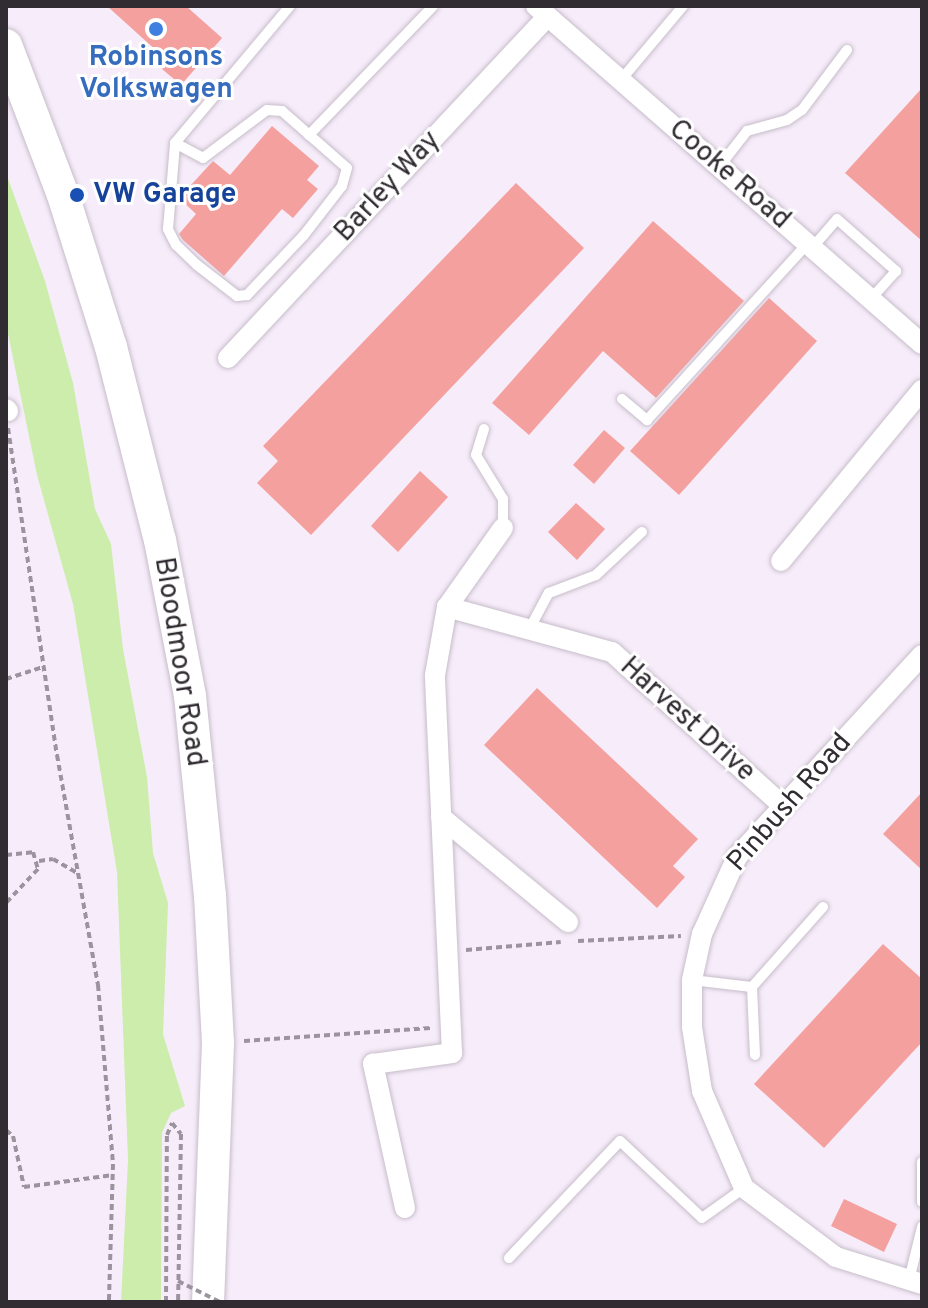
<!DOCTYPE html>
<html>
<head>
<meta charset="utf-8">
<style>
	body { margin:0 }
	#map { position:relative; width:928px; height:1308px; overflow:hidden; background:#f7edfa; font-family:Overpass,sans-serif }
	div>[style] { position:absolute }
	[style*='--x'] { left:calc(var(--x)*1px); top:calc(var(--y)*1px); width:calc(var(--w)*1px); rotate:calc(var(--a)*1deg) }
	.green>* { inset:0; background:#ccedac }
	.building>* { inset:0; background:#f4a09e }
	.path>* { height:4px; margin-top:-2px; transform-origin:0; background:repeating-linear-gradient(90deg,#9b939d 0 6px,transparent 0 10px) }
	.roads { filter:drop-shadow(0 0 2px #c7bdca) drop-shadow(0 0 2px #c7bdca) }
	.service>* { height:10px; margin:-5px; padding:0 5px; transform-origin:5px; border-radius:5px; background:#fff }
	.minor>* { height:20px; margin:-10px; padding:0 10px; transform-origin:10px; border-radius:10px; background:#fff }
	.trunk>* { height:32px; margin:-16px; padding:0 16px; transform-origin:16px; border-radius:16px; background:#fff }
	.path-bridge>* { height:4px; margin-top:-2px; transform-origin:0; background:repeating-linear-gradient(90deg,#9b939d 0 6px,transparent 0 10px) }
	.dots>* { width:22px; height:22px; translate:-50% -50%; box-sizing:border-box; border:4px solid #fff; border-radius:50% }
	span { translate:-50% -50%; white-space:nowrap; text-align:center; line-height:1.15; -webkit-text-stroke:6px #fff; paint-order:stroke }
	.shop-label { font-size:28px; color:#366cbe; font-weight:700 }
	.street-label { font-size:28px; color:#302c31 }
	.transit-label { font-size:28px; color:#164399; font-weight:700 }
	.left { translate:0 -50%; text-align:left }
	.frame { position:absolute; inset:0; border:8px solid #302c31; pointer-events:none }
</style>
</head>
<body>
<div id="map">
	<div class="green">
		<div style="clip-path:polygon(6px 173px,45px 281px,73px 383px,95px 509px,111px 544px,123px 649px,147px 777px,153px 853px,168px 903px,163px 1034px,185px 1106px,171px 1113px,162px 1133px,161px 1302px,121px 1302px,128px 1160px,117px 872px,73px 604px,37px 475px,6px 324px)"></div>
	</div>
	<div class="building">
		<div style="clip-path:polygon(107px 6px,186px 6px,222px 38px,181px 85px,162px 69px,169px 62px)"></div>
		<div style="clip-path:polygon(922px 88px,922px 241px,845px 173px)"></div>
		<div style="clip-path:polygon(272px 126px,319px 166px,307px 180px,318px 189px,293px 218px,282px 209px,224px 276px,183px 240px,179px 234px,196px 214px,179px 198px,213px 161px,230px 175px)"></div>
		<div style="clip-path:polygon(516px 183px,584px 248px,311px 535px,257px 483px,278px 461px,263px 446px)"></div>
		<div style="clip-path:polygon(653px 221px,744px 301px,656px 398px,603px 351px,529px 435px,492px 403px)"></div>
		<div style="clip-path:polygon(769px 298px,817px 341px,679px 495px,630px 451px)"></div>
		<div style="clip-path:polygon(604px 430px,625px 448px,594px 484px,573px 465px)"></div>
		<div style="clip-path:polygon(420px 471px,448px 497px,398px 552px,371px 526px)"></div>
		<div style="clip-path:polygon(576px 503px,605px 529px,577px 560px,548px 532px)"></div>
		<div style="clip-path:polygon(537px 688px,698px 839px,673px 866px,685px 877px,657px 908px,484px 745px)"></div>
		<div style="clip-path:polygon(922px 792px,922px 870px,883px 834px)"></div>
		<div style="clip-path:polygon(883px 944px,922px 979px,922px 1042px,824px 1148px,754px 1084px)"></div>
		<div style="clip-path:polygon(844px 1199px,897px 1224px,884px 1252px,831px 1226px)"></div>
	</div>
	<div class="path">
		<div style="--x:8;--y:428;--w:331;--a:81.5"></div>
		<div style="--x:57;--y:755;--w:234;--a:79.9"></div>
		<div style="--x:98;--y:985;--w:180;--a:85.2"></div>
		<div style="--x:113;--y:1164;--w:138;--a:91.7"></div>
		<div style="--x:6;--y:679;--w:40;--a:-18"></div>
		<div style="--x:6;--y:855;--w:27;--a:-6"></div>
		<div style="--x:33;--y:852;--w:18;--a:74"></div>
		<div style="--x:38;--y:869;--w:47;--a:133.3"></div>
		<div style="--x:39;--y:861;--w:14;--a:-8"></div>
		<div style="--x:53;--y:859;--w:30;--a:30"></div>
		<div style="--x:578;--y:941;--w:103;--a:-2.8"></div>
		<div style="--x:466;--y:950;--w:95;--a:-4.8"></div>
		<div style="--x:244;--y:1041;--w:187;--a:-4"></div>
		<div style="--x:6;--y:1130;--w:9;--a:41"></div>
		<div style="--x:13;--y:1136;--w:52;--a:77.8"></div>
		<div style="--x:24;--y:1187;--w:90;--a:-7.7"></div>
		<div style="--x:166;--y:1302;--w:167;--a:-89.7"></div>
		<div style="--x:167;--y:1135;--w:13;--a:-67"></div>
		<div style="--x:172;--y:1123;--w:14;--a:51"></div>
		<div style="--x:181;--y:1134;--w:168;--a:91"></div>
	</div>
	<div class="roads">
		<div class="service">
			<div style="--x:621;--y:80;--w:97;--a:-50"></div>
			<div style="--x:309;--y:135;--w:179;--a:-46.1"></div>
			<div style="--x:175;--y:143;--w:32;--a:28"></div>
			<div style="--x:203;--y:158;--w:80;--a:-36.9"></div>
			<div style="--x:267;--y:110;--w:15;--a:4"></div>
			<div style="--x:282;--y:111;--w:86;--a:41.2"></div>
			<div style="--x:347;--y:168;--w:19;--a:106"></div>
			<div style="--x:342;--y:186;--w:62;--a:127.8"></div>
			<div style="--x:304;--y:235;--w:83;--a:133.5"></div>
			<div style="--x:247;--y:295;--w:10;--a:174"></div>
			<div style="--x:237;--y:296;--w:51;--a:-142.2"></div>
			<div style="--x:197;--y:265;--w:29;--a:-136"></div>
			<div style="--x:176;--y:245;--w:18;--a:-117"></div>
			<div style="--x:168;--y:229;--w:86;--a:-85.3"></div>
			<div style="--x:175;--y:143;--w:179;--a:-50"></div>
			<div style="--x:719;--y:167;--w:46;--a:-52.1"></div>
			<div style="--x:747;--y:131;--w:41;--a:-15.4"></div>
			<div style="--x:787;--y:120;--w:18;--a:-34"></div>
			<div style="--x:802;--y:110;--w:75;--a:-53.1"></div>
			<div style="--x:812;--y:248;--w:38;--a:-49"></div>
			<div style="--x:837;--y:219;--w:79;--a:41.4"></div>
			<div style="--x:896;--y:271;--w:38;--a:132"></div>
			<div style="--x:622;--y:399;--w:33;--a:40"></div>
			<div style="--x:647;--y:420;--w:238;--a:-47.7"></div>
			<div style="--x:484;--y:429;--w:27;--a:107"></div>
			<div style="--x:476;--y:455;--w:52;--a:58.5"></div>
			<div style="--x:503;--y:499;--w:29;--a:90"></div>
			<div style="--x:530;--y:628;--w:40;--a:-62"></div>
			<div style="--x:549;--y:593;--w:50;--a:-21"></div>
			<div style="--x:596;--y:575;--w:63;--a:-43.1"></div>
			<div style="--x:692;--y:980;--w:60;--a:6.7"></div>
			<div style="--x:752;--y:987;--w:107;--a:-48.4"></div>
			<div style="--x:752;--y:987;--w:68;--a:87.5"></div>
			<div style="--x:922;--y:1162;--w:40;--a:90"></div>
			<div style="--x:509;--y:1258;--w:161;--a:-46.5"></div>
			<div style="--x:620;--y:1141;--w:112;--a:43.2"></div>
			<div style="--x:702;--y:1218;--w:52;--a:-35.5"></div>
			<div style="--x:909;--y:1280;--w:55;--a:-76.2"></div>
		</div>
		<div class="minor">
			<div style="--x:536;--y:6;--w:513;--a:41.21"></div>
			<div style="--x:228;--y:358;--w:468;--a:-46.9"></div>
			<div style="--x:6;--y:409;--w:3;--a:45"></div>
			<div style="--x:781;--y:561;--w:222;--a:-50.5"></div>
			<div style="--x:447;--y:607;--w:171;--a:15.3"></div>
			<div style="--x:612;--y:652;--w:230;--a:42"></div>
			<div style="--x:922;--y:655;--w:274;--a:132.5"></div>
			<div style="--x:737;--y:857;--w:85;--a:114.4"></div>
			<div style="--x:702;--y:934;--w:47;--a:102.3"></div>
			<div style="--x:692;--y:980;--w:47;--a:90"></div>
			<div style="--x:692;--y:1027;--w:65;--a:81.1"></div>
			<div style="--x:702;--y:1091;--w:106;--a:66.6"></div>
			<div style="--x:744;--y:1188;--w:115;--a:36.9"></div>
			<div style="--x:836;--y:1257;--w:90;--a:17.4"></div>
			<div style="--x:441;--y:817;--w:165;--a:39.6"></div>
			<div style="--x:405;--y:1208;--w:148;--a:-102.5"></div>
			<div style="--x:373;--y:1064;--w:80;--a:-7.9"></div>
			<div style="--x:452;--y:1053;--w:378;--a:-92.6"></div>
			<div style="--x:435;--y:675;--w:69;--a:-80"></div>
			<div style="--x:447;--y:607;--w:97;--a:-54.7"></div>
		</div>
		<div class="trunk">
			<div style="--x:6;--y:45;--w:160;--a:69.2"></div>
			<div style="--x:63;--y:195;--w:159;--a:72.5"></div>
			<div style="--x:111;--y:347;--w:199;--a:75.8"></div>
			<div style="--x:160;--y:540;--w:159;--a:79.1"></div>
			<div style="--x:190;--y:696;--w:200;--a:84.3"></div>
			<div style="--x:210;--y:895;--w:148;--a:86.9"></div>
			<div style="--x:218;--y:1043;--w:259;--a:92.2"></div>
		</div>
	</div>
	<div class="path-bridge">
		<div style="--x:178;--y:1281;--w:47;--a:26.6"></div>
	</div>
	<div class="dots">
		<div style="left:156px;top:29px;background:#3f7fe0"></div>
		<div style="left:77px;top:195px;background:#1a4fb4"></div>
	</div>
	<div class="shop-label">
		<span style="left:156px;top:74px">Robinsons<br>Volkswagen</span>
	</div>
	<div class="street-label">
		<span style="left:729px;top:175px;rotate:41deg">Cooke Road</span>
		<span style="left:388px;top:187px;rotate:-47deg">Barley Way</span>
		<span style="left:179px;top:662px;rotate:81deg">Bloodmoor Road</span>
		<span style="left:687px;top:720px;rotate:42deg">Harvest Drive</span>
		<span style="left:790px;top:803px;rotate:-49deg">Pinbush Road</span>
	</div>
	<div class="transit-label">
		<span class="left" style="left:93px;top:195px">VW Garage</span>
	</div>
	<div class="frame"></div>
</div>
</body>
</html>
